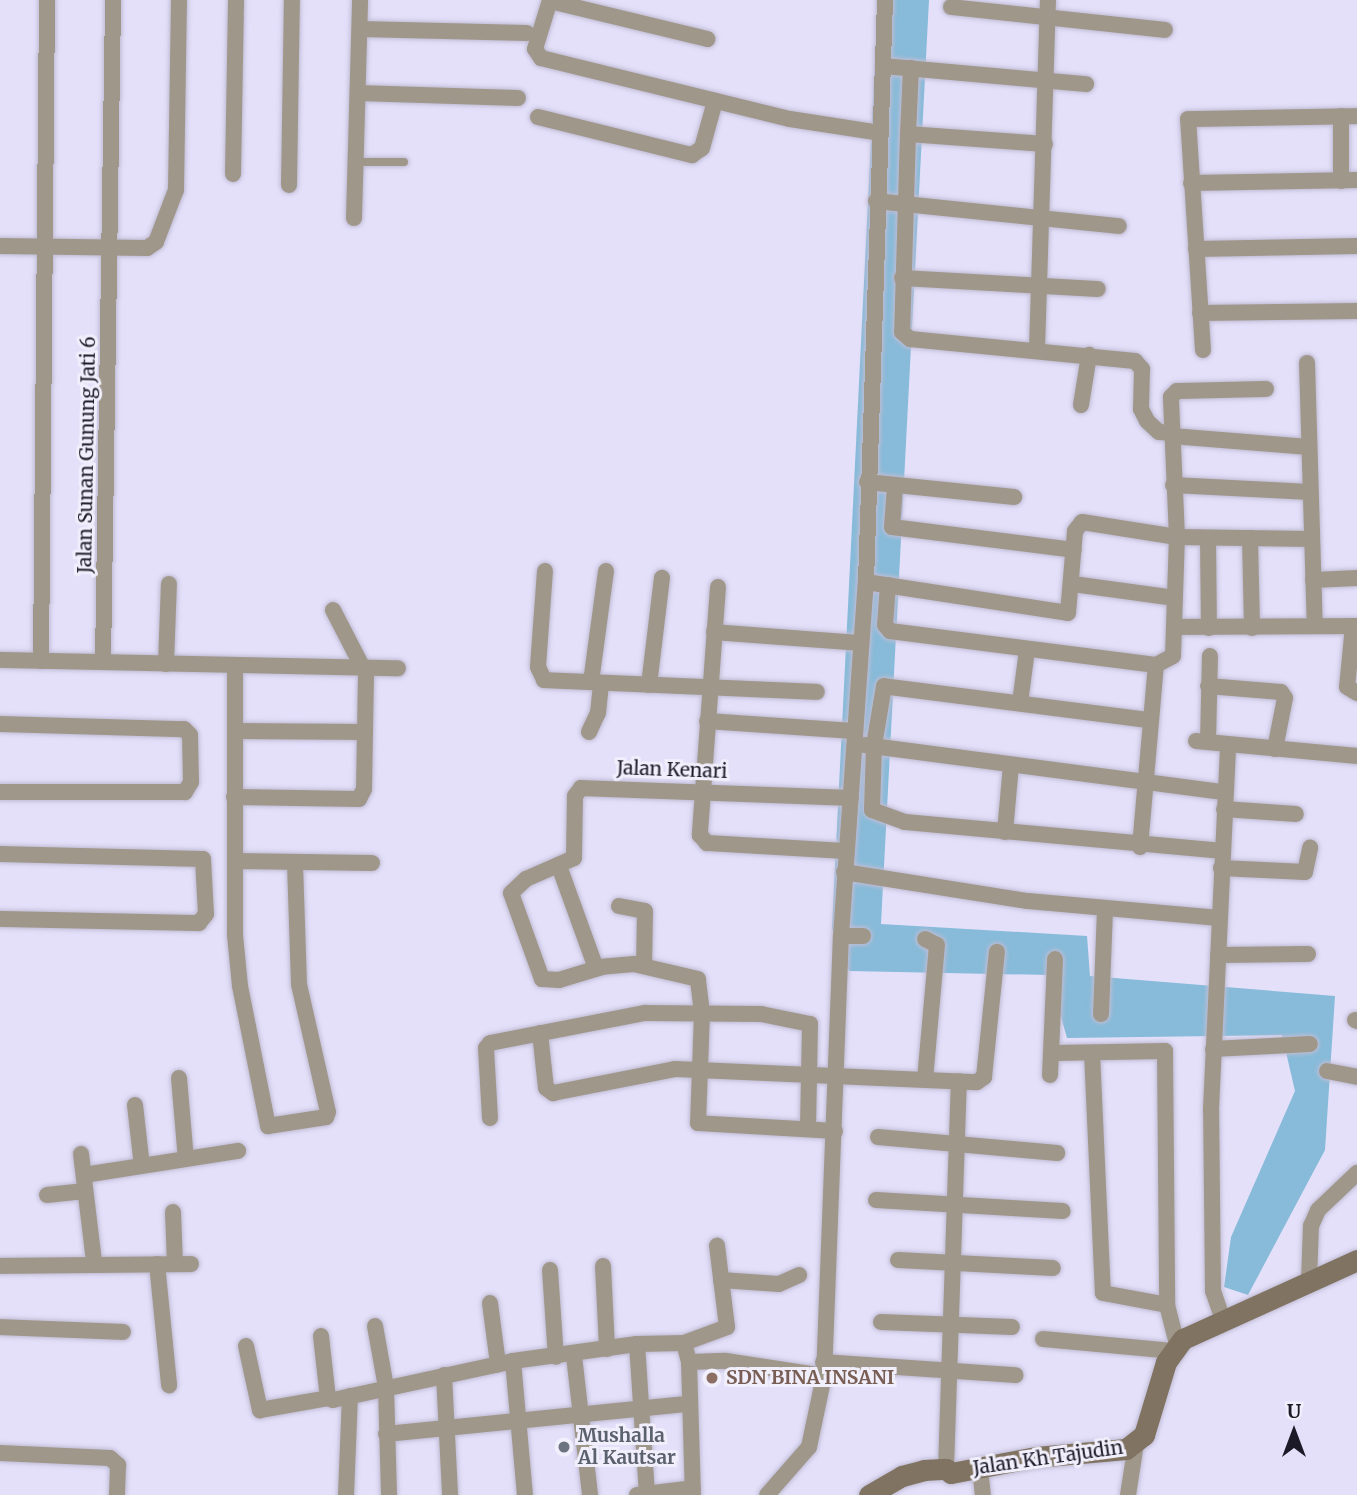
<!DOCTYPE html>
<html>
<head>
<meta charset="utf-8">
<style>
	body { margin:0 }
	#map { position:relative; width:1357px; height:1495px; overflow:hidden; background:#e4e0fa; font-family:Merriweather,serif }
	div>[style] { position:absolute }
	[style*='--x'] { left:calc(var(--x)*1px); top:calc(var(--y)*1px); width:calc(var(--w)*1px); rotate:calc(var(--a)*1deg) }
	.water>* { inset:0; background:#87bbd9 }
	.roads { filter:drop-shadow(0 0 2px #c0bcd4) drop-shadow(0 0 2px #c0bcd4) }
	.lane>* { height:8px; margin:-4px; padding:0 4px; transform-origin:4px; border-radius:4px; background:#a0978b }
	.street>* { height:16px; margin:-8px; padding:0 8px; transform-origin:8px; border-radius:8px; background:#a0978b }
	.secondary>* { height:21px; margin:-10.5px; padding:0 10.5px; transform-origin:10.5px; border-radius:10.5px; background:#807361 }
	.dots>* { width:19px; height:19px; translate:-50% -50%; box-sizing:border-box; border:4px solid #f1effc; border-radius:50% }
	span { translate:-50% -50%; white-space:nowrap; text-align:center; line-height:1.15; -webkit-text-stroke:6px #f1effc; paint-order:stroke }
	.street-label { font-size:19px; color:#1c1a26 }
	.education-label { font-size:19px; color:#785e54; font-weight:700 }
	.left { translate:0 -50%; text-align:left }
	.worship-label { font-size:19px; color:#5b616d; font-weight:700 }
	.north { position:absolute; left:1259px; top:1397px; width:70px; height:70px; -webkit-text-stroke:5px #f1effc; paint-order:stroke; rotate:0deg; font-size:19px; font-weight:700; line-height:28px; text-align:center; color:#1c1a26 }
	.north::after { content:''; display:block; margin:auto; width:24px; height:32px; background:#1c1a26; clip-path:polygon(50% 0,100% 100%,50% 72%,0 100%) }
</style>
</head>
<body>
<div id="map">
	<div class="water">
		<div style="clip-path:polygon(878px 0,929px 0,881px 924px,1087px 936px,1090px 976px,1335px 996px,1325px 1150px,1248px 1295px,1224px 1287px,1231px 1237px,1295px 1091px,1282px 1035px,1067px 1038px,1049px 975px,849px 971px,832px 928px)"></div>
	</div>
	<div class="roads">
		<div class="lane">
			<div style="--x:355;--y:162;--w:49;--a:0"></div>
		</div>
		<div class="street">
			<div style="--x:550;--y:0;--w:51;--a:107"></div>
			<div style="--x:535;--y:49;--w:11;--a:56"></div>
			<div style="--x:541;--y:58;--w:256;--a:13.8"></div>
			<div style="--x:790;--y:119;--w:91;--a:8.8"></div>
			<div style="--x:550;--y:1;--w:162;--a:13.6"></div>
			<div style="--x:951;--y:7;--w:215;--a:6.1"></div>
			<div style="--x:360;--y:29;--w:167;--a:1.4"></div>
			<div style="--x:883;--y:66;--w:204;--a:5.1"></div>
			<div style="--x:358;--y:93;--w:160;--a:1.8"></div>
			<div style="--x:1341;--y:116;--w:65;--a:90"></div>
			<div style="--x:538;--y:117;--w:159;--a:13.9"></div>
			<div style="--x:692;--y:155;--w:12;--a:-35"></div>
			<div style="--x:702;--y:148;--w:49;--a:-74.5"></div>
			<div style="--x:908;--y:134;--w:66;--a:-87.4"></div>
			<div style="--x:1045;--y:144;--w:137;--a:-175.8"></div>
			<div style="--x:908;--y:134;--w:198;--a:91.7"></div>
			<div style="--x:902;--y:332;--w:11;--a:41"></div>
			<div style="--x:910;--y:339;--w:226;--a:5.6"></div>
			<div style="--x:1135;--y:361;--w:11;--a:49"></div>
			<div style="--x:1142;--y:369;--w:40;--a:91.4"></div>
			<div style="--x:1141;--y:409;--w:13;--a:63"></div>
			<div style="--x:1147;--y:421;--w:16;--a:43"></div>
			<div style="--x:1159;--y:432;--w:13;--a:4"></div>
			<div style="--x:233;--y:174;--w:174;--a:-89"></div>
			<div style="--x:1191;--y:183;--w:166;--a:-1"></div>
			<div style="--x:289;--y:185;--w:185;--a:-89.1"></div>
			<div style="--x:876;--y:201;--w:244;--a:5.9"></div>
			<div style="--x:354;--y:218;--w:218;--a:-88.4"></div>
			<div style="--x:0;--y:246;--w:147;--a:0.8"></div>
			<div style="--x:147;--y:248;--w:11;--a:-34"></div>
			<div style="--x:156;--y:242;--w:56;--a:-69"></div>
			<div style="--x:176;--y:190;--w:190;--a:-89.1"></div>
			<div style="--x:1196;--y:249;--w:161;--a:-1.1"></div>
			<div style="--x:902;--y:278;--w:196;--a:3.2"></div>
			<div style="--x:1200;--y:313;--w:157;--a:-0.7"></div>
			<div style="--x:1037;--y:349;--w:349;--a:-88.2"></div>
			<div style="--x:1203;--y:350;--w:231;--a:-93.7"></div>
			<div style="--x:1188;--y:119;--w:169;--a:-1"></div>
			<div style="--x:1307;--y:363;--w:263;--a:88.3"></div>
			<div style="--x:1081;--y:405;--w:51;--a:-80.9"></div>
			<div style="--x:1172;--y:436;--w:137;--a:4.6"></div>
			<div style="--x:867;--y:482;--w:148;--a:5.8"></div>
			<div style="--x:895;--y:485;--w:42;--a:94.1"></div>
			<div style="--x:892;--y:527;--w:183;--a:7.2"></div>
			<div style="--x:1173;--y:485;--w:137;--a:2.9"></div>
			<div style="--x:1208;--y:538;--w:90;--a:89.4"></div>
			<div style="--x:1250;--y:538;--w:90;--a:88.7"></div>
			<div style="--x:545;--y:571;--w:96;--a:94.2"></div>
			<div style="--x:538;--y:667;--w:14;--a:65"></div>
			<div style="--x:544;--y:680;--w:273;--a:2.5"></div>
			<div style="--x:1313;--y:580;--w:44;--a:-2.6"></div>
			<div style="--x:866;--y:582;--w:204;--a:8.7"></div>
			<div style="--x:1068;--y:613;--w:82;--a:-85.1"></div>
			<div style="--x:1075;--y:531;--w:11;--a:-52"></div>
			<div style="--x:1082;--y:522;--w:96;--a:9"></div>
			<div style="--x:1177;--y:537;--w:135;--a:0.8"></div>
			<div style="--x:1073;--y:584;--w:103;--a:7.8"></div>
			<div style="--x:888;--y:585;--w:40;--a:94.3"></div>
			<div style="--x:885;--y:625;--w:8;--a:50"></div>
			<div style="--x:890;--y:631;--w:268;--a:7.3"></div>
			<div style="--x:718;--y:587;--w:249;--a:94.2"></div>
			<div style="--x:700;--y:835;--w:11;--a:49"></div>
			<div style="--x:707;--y:843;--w:139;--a:3.3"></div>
			<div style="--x:1353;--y:626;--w:61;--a:95.6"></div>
			<div style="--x:1347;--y:687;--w:12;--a:31"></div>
			<div style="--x:1174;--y:627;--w:183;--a:-0.3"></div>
			<div style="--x:714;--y:632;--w:147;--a:4.3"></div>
			<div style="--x:0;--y:660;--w:398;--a:1.2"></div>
			<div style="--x:41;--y:661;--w:661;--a:-89.48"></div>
			<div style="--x:103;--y:662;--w:662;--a:-89.13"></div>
			<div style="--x:166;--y:664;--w:80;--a:-87.9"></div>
			<div style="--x:235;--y:666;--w:269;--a:90"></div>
			<div style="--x:235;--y:935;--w:51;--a:84.4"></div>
			<div style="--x:240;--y:986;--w:143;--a:78.7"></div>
			<div style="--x:268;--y:1126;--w:59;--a:-8.8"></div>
			<div style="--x:326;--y:1117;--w:5;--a:-68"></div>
			<div style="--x:328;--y:1112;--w:131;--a:-102.8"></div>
			<div style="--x:299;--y:984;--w:122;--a:-91.9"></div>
			<div style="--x:591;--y:682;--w:112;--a:-82.3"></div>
			<div style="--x:649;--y:685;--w:108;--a:-83.1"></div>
			<div style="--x:1208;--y:686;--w:73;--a:4.7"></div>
			<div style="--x:1281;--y:692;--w:7;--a:56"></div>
			<div style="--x:1285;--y:698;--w:52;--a:101.1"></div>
			<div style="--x:1020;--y:703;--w:53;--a:-82.5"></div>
			<div style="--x:1148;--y:720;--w:266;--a:-172.7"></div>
			<div style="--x:884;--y:686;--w:61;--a:99.5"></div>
			<div style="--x:874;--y:746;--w:64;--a:91.8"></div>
			<div style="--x:872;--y:810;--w:35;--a:20"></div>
			<div style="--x:905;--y:822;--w:317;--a:5.2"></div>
			<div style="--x:707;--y:721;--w:147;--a:3.9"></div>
			<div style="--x:0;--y:724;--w:184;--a:1.6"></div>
			<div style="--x:184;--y:729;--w:8;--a:45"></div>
			<div style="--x:190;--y:735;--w:47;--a:88.8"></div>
			<div style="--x:191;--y:782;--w:12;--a:121"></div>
			<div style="--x:185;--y:792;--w:185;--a:180"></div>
			<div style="--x:235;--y:731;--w:130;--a:0.4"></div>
			<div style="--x:589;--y:732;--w:21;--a:-65"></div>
			<div style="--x:598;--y:713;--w:30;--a:-84"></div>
			<div style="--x:1196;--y:741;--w:162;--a:5.3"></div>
			<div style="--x:1208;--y:742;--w:86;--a:-88.7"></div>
			<div style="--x:865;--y:745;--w:361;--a:7.5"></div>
			<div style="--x:234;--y:797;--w:125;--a:0.9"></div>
			<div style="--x:359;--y:799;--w:11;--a:-63"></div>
			<div style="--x:364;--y:789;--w:115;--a:-89"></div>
			<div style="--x:366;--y:674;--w:72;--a:-117.3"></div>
			<div style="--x:1224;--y:809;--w:72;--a:4"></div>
			<div style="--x:1005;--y:832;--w:67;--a:-84.9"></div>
			<div style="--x:1140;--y:847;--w:183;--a:-85"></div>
			<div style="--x:1156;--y:665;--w:19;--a:-28"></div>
			<div style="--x:1173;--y:656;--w:119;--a:-88.1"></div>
			<div style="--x:1177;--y:537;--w:140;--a:-92.5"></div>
			<div style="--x:1171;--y:397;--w:8;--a:-45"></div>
			<div style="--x:1177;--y:391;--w:89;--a:-1.3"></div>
			<div style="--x:0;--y:854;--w:203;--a:1.4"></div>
			<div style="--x:203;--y:859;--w:55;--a:86.9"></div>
			<div style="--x:206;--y:914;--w:11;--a:128"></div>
			<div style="--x:199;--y:923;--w:199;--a:-178.8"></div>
			<div style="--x:235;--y:861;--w:137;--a:0.8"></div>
			<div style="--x:559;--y:866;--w:109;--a:70.1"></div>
			<div style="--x:1221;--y:868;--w:84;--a:2.7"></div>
			<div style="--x:1305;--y:872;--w:25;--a:-78"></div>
			<div style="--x:844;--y:872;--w:186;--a:9"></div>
			<div style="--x:1028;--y:901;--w:192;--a:5.1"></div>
			<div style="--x:619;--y:906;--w:26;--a:11"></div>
			<div style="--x:645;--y:911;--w:55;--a:91"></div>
			<div style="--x:841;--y:936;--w:22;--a:0"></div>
			<div style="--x:925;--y:939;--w:13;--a:27"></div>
			<div style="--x:937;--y:945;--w:135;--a:95.1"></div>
			<div style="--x:1218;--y:955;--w:90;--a:-0.6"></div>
			<div style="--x:1101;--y:1014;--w:106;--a:-87.8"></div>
			<div style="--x:1355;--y:1020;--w:2;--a:27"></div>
			<div style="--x:540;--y:1033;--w:55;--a:83.8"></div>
			<div style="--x:546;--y:1088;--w:9;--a:36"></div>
			<div style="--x:553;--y:1093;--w:124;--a:-11.1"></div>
			<div style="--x:675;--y:1069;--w:302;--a:2.5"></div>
			<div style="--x:977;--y:1082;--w:9;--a:-36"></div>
			<div style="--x:984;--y:1077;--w:126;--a:-84.1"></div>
			<div style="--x:1213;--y:1049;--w:97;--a:-3"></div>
			<div style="--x:1054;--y:1053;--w:111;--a:-1"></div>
			<div style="--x:1165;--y:1051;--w:254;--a:89.5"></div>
			<div style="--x:1167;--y:1305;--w:40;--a:75.6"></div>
			<div style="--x:1092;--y:1053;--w:240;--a:87.4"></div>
			<div style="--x:1103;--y:1293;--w:65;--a:10.6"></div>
			<div style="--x:1327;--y:1071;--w:31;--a:11"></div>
			<div style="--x:1050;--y:1075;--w:116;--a:-87.5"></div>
			<div style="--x:179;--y:1078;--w:81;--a:85.1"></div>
			<div style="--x:135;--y:1105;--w:61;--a:83.5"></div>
			<div style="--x:490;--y:1118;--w:70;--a:-93.3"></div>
			<div style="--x:486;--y:1048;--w:6;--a:-51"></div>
			<div style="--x:490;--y:1043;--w:158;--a:-11"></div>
			<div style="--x:645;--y:1013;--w:116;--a:0.5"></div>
			<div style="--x:761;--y:1014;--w:50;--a:11.5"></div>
			<div style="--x:810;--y:1024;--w:104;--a:91.1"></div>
			<div style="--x:835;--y:1131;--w:137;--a:-176.7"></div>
			<div style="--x:698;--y:1123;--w:110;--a:-87.9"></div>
			<div style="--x:702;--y:1013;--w:34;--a:-97"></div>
			<div style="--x:698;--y:979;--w:66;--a:-166.8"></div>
			<div style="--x:634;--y:964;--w:32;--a:175"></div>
			<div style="--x:602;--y:967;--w:45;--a:163.2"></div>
			<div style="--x:559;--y:980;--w:17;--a:-177"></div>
			<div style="--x:542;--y:979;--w:91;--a:-109.8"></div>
			<div style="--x:511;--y:893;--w:21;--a:-43"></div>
			<div style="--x:526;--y:879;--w:52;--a:-23.6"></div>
			<div style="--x:574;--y:858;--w:62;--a:-89.1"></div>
			<div style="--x:575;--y:796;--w:10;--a:-53"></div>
			<div style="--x:581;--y:788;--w:270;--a:2.1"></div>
			<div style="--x:878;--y:1137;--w:180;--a:5.1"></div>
			<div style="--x:81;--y:1154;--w:108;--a:83.1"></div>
			<div style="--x:84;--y:1175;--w:156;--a:-8.9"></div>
			<div style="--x:47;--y:1195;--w:38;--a:-6"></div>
			<div style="--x:876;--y:1200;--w:187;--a:3.4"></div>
			<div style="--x:173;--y:1212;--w:52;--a:87.8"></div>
			<div style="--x:898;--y:1260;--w:155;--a:3"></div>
			<div style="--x:157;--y:1264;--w:122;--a:84.3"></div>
			<div style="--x:0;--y:1266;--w:191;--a:-0.6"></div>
			<div style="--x:603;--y:1266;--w:83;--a:87.2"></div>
			<div style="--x:550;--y:1270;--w:87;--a:86.1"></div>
			<div style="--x:721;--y:1280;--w:58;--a:3.9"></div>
			<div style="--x:779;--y:1284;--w:22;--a:-24"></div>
			<div style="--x:1309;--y:1280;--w:54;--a:-87.9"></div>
			<div style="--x:1311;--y:1226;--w:17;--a:-66"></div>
			<div style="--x:1318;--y:1210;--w:54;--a:-43.5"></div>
			<div style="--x:490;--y:1303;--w:62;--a:82.5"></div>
			<div style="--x:1223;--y:1320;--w:31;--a:-109"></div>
			<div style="--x:1213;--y:1291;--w:182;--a:-90.6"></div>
			<div style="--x:1211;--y:1109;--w:365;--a:-87.3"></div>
			<div style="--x:881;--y:1322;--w:131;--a:2.2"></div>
			<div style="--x:375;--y:1326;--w:62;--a:79.8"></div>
			<div style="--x:386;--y:1387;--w:108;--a:88.4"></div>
			<div style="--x:0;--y:1327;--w:123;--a:2.3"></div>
			<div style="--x:321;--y:1336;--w:62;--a:83.6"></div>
			<div style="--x:328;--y:1398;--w:5;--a:22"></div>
			<div style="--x:333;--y:1400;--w:184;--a:-12.2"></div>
			<div style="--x:513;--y:1361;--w:125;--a:-7.8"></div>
			<div style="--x:637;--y:1344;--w:47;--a:-1.2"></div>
			<div style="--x:684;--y:1343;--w:20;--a:75"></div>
			<div style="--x:689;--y:1362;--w:133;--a:88.3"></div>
			<div style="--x:1043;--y:1339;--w:131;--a:5.3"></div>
			<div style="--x:684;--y:1343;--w:46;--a:-20.4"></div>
			<div style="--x:727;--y:1327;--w:82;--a:-97"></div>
			<div style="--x:637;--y:1344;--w:150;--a:86.2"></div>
			<div style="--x:246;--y:1346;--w:66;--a:77.7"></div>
			<div style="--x:260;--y:1410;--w:69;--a:-10"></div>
			<div style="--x:574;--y:1356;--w:140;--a:83.4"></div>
			<div style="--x:513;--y:1361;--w:135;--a:84.9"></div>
			<div style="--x:689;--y:1362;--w:37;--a:-2"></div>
			<div style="--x:726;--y:1361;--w:99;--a:8.7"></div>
			<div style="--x:823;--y:1362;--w:193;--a:3.9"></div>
			<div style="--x:444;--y:1375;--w:120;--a:87.1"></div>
			<div style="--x:386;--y:1434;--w:304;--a:-5.7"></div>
			<div style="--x:0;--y:1453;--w:110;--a:2.6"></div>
			<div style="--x:110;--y:1458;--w:11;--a:41"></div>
			<div style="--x:118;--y:1465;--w:30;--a:92"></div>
			<div style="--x:980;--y:1468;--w:27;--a:84"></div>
			<div style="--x:946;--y:1469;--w:388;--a:-88.1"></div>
			<div style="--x:346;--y:1495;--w:99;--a:-87.7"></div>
			<div style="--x:637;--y:1495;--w:56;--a:-7.1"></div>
			<div style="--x:767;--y:1495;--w:64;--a:-48.8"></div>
			<div style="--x:809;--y:1447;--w:73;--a:-78.1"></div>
			<div style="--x:824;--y:1376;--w:440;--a:-87.8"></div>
			<div style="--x:841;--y:936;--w:355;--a:-86"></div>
			<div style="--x:866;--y:582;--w:582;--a:-88.13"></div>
			<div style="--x:1128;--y:1495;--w:52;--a:-81.1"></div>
		</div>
		<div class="secondary">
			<div style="--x:869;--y:1495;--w:38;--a:-30"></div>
			<div style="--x:902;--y:1476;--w:23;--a:-15"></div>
			<div style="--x:924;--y:1470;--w:22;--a:-3"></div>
			<div style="--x:946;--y:1469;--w:6;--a:39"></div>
			<div style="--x:951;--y:1473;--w:86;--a:-10.7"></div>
			<div style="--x:1036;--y:1457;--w:90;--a:-5.1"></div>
			<div style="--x:1126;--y:1449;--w:23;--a:-38"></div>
			<div style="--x:1144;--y:1435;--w:76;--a:-73.2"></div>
			<div style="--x:1166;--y:1362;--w:29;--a:-54"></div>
			<div style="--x:1183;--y:1339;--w:191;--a:-24.4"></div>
		</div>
	</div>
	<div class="dots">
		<div style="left:712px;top:1378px;background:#8d6e63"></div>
		<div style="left:564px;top:1447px;background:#6b7280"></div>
	</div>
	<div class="street-label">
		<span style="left:87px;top:455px;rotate:-89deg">Jalan Sunan Gunung Jati 6</span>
		<span style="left:672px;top:770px;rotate:2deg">Jalan Kenari</span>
		<span style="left:1048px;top:1458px;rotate:-8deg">Jalan Kh Tajudin</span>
	</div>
	<div class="education-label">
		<span class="left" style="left:726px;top:1378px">SDN BINA INSANI</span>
	</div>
	<div class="worship-label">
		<span class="left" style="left:578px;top:1447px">Mushalla<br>Al Kautsar</span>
	</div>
	<div class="north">U</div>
</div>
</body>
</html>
